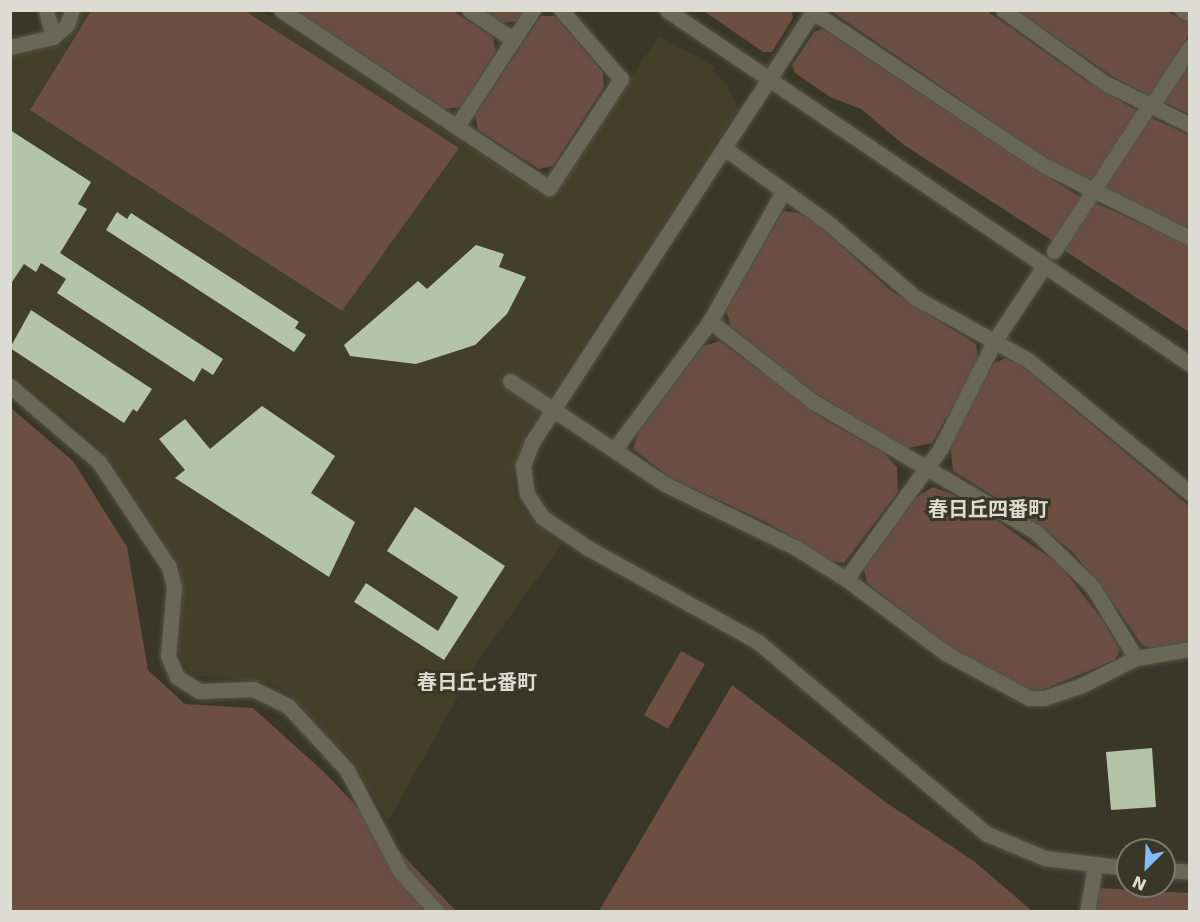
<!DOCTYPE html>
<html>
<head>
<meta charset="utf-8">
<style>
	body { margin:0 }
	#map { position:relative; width:1200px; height:922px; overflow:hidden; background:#393728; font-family:"DejaVu Sans","Noto Sans JP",sans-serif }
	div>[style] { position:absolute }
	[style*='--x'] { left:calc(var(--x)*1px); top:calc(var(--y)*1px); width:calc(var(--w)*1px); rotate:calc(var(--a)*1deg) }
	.built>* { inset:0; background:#43402a }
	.green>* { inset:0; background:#6c4e43 }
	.building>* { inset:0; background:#b4c5a7 }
	.roads { filter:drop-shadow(0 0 2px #565446) drop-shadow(0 0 2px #565446) }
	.minor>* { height:15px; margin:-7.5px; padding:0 7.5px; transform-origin:7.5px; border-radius:7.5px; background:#696756 }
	span { translate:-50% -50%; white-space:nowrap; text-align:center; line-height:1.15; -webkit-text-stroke:6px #393728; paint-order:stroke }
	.quarter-label { font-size:20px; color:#dddcd2; font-weight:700 }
	.frame { position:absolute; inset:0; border:12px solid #dddcd2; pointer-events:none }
	.north { position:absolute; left:1116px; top:838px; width:60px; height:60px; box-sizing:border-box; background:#393728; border:2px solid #7b796c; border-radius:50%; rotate:204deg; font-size:16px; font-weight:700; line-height:24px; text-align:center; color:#dddcd2 }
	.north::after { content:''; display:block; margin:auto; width:21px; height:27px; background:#82bcfa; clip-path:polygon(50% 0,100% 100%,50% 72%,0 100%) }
</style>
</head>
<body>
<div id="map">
	<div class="built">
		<div style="clip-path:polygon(81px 11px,262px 11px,549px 199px,659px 36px,715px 67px,713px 71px,727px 84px,738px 109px,526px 432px,513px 473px,516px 498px,534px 523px,562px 544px,479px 659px,388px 821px,353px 761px,292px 696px,270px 683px,192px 675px,178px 653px,183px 583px,177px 561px,121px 474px,91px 439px,11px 373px,10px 56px,59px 46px,74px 31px)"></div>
	</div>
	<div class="green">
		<div style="clip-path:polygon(91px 11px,245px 11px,459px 148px,342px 311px,30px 110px)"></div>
		<div style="clip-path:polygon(296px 11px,453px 11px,493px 37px,496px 51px,461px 107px,445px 109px)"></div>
		<div style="clip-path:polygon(483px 11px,523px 11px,517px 21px,503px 23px)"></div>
		<div style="clip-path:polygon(704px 11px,792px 11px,793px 18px,772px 52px,763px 52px)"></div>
		<div style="clip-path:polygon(831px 11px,987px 11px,1085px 80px,1139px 112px,1094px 184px,1050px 161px)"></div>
		<div style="clip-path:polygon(1017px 11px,1167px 11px,1189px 23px,1189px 35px,1151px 97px,1115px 78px)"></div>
		<div style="clip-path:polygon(541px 16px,555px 16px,603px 72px,604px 87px,553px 166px,539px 169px,478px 130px,475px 115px)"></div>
		<div style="clip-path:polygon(823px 29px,1081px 198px,1053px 241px,904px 145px,861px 109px,830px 97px,795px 73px,792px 65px,815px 31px)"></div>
		<div style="clip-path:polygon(1189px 60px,1189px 114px,1162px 101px)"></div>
		<div style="clip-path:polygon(1147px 116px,1189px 135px,1189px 228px,1099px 187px)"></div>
		<div style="clip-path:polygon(1091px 201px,1189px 245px,1189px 332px,1062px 249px)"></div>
		<div style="clip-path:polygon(783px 211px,800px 213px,822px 228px,890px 290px,976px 344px,978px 357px,967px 382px,932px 443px,909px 448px,894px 443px,811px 390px,731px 327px,726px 310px)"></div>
		<div style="clip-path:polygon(720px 341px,824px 419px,884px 453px,897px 467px,898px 492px,844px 563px,832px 561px,766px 522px,671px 478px,633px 449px,639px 431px,703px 346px)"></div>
		<div style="clip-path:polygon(1006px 358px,1021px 365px,1189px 506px,1189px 641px,1151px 648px,1142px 645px,1100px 584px,1071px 551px,1037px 523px,953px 471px,950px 445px,993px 364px)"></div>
		<div style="clip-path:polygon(10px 407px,73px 461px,127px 547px,148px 670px,185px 704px,253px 708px,325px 773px,456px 911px,11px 911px)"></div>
		<div style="clip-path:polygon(933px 487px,969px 501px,1059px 564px,1104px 622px,1120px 650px,1115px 660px,1042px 690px,1024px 689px,952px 649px,867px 583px,864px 570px,915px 498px)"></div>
		<div style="clip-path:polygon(681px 651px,705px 664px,668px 729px,644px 715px)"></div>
		<div style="clip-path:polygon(732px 685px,884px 801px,975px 862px,1032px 911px,599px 911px)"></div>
		<div style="clip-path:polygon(1098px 888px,1189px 893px,1189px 911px,1093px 912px)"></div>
	</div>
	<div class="building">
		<div style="clip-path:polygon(10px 130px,91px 182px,78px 204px,87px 209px,60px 253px,223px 359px,213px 375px,202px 368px,194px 382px,57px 293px,66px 279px,41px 263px,36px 272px,24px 264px,10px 285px)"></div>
		<div style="clip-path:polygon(117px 212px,127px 219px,131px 213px,299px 322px,295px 328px,306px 335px,294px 352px,106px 230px)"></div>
		<div style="clip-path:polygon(476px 245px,504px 254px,499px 267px,526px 277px,507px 314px,475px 345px,416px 364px,350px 356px,344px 345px,418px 281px,427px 289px)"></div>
		<div style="clip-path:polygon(31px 310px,152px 389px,137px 412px,133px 409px,124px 423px,10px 348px)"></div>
		<div style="clip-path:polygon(262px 406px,335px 456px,311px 493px,355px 522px,329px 577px,175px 478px,185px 470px,159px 439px,185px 419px,210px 449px)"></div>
		<div style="clip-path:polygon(415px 507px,505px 566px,444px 660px,354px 602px,366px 583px,438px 631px,458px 597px,387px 551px)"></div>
		<div style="clip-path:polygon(1152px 748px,1156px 807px,1111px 810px,1106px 752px)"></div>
	</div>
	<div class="roads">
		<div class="minor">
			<div style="--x:46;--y:10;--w:28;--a:75"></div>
			<div style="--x:281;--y:10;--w:322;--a:33.6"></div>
			<div style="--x:549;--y:188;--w:131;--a:-56.6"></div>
			<div style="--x:621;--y:79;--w:91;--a:-131"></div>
			<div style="--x:469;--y:10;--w:54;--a:33.7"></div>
			<div style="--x:667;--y:10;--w:632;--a:34.09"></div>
			<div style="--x:810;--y:10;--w:282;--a:33.6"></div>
			<div style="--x:1045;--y:166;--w:162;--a:26.4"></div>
			<div style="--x:814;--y:10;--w:516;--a:123.14"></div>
			<div style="--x:532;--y:442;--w:26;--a:111"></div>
			<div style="--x:523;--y:466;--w:28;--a:82"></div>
			<div style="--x:527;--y:494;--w:27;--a:57"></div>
			<div style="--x:542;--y:517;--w:55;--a:34"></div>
			<div style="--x:588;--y:548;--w:194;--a:28.9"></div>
			<div style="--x:758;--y:642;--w:299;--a:40"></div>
			<div style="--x:987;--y:834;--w:63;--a:22.5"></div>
			<div style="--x:1045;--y:858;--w:84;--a:6.9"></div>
			<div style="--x:1003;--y:10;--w:125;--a:35.6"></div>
			<div style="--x:1105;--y:83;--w:95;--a:26.3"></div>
			<div style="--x:1182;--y:10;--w:9;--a:27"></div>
			<div style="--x:10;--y:47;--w:44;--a:-13.1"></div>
			<div style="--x:53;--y:37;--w:18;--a:-41"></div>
			<div style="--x:67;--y:25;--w:16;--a:-72"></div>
			<div style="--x:1151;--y:107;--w:72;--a:-57"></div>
			<div style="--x:457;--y:126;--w:139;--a:-56.8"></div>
			<div style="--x:724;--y:148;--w:127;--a:35.7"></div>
			<div style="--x:827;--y:222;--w:117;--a:40.5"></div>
			<div style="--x:916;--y:298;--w:128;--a:29"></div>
			<div style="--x:1028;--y:360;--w:210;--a:39.4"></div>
			<div style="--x:1054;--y:251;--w:174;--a:-56.9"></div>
			<div style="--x:710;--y:321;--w:130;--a:38.1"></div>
			<div style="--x:812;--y:401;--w:259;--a:30.3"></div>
			<div style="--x:1036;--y:532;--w:78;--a:44"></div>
			<div style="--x:1092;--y:586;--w:84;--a:58.6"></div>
			<div style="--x:510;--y:381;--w:186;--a:33.6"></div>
			<div style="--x:665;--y:484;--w:146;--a:26"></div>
			<div style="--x:796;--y:548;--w:59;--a:31.8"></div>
			<div style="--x:846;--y:579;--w:126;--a:36.6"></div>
			<div style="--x:947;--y:654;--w:93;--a:28.2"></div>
			<div style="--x:1029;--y:698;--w:15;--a:0"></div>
			<div style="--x:1044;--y:698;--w:40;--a:-18.9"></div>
			<div style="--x:1082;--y:685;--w:60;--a:-26.6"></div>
			<div style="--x:1136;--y:658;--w:55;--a:-9.5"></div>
			<div style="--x:10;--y:386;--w:117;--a:40.5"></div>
			<div style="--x:99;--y:462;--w:126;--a:56.3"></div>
			<div style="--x:169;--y:567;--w:21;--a:76"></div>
			<div style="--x:174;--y:587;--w:69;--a:95"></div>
			<div style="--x:168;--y:656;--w:23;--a:67"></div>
			<div style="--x:177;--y:677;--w:26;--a:32"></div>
			<div style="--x:199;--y:691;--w:54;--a:-2.1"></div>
			<div style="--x:253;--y:689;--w:39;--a:26"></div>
			<div style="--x:288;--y:706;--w:87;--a:47.3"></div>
			<div style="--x:347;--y:770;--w:114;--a:62.3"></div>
			<div style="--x:400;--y:871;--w:55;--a:47.9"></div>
			<div style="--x:614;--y:450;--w:161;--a:-53.3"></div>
			<div style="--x:710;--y:321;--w:148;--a:-60.5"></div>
			<div style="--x:846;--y:579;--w:160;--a:-54.1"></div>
			<div style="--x:940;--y:449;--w:122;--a:-63.2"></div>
			<div style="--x:995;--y:340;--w:89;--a:-56.5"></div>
			<div style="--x:1164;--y:870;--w:26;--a:4"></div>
			<div style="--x:1087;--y:912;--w:47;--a:-80.1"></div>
		</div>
	</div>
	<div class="quarter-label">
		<span style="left:988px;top:509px">春日丘四番町</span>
		<span style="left:477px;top:682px">春日丘七番町</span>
	</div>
	<div class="frame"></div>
	<div class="north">N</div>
</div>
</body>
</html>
